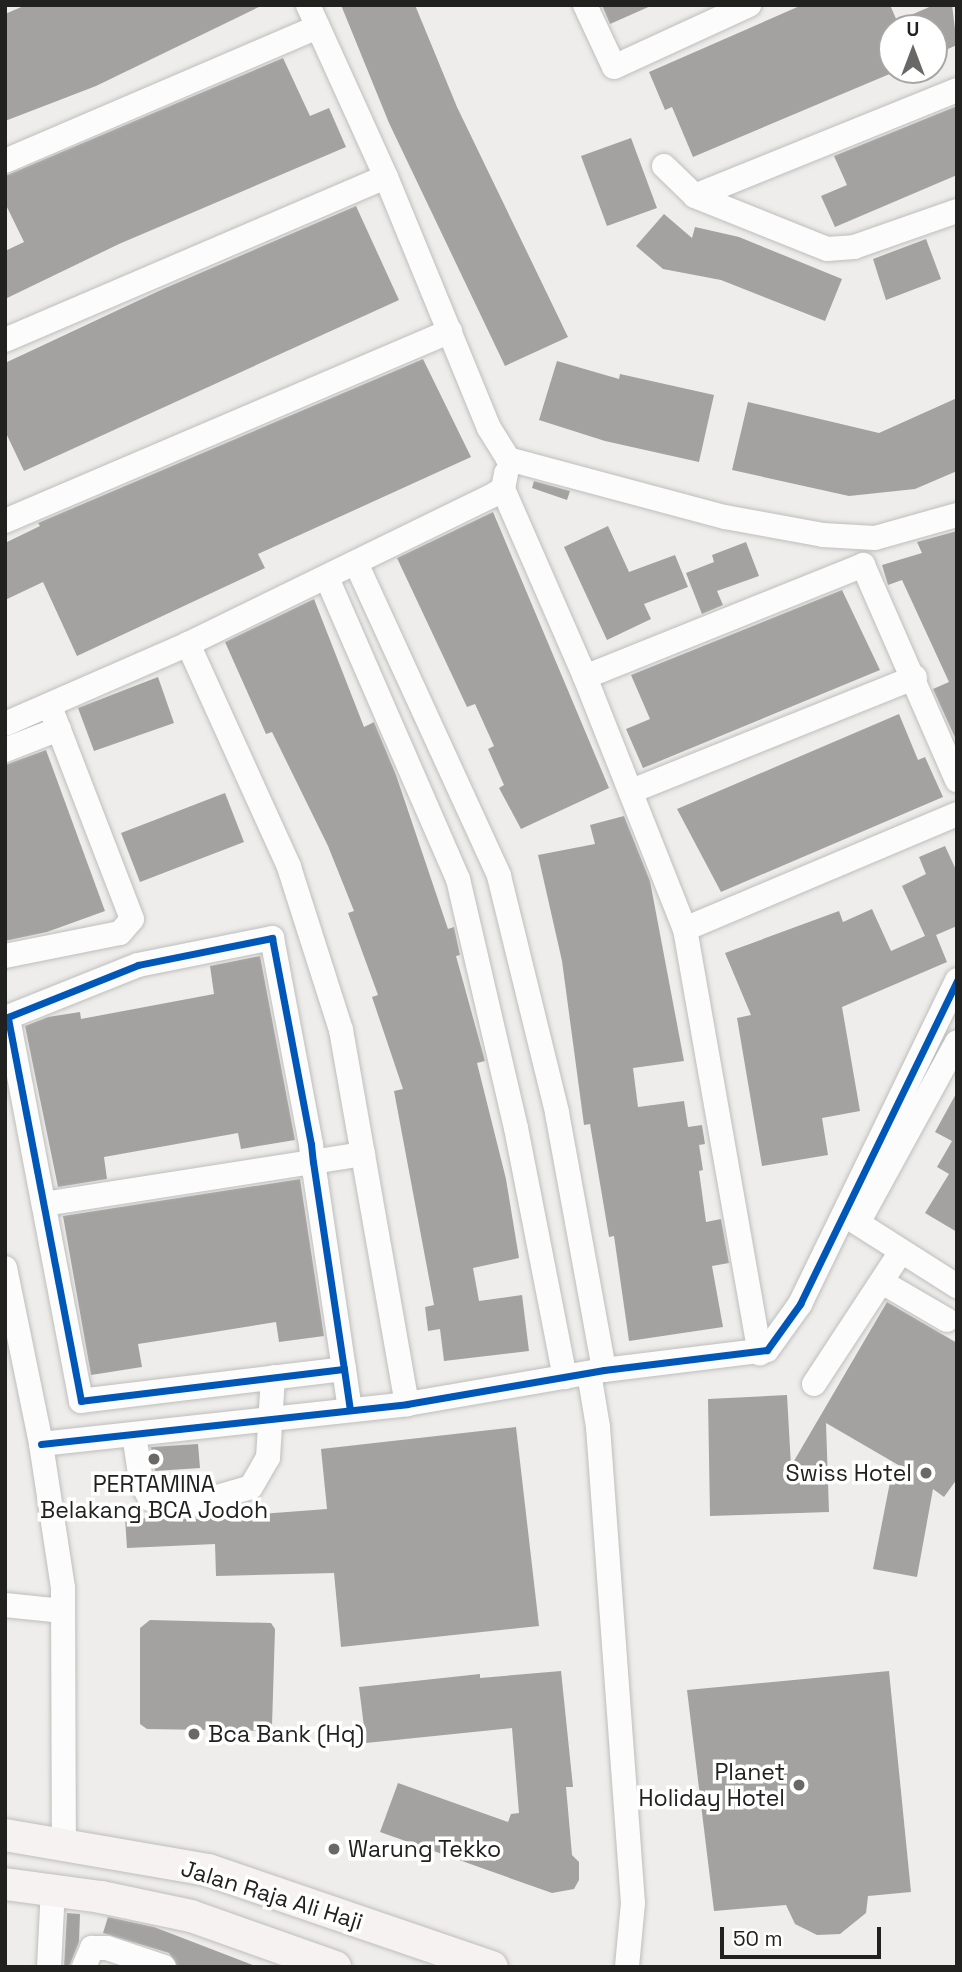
<!DOCTYPE html>
<html>
<head>
<meta charset="utf-8">
<style>
	body { margin:0 }
	#map { position:relative; width:962px; height:1972px; overflow:hidden; background:#eeedeb; font-family:"Space Grotesk",sans-serif }
	div>[style] { position:absolute }
	[style*='--x'] { left:calc(var(--x)*1px); top:calc(var(--y)*1px); width:calc(var(--w)*1px); rotate:calc(var(--a)*1deg) }
	.building>* { inset:0; background:#a3a2a1 }
	.roads { filter:drop-shadow(0 0 2px #bebebc) drop-shadow(0 0 2px #bebebc) }
	.minor>* { height:24px; margin:-12px; padding:0 12px; transform-origin:12px; border-radius:12px; background:#fcfcfc }
	.major>* { height:32px; margin:-16px; padding:0 16px; transform-origin:16px; border-radius:16px; background:#f5f2f1 }
	.cycleway>* { height:7px; margin:-3.5px; padding:0 3.5px; transform-origin:3.5px; border-radius:3.5px; background:#0057b8 }
	.dots>* { width:19px; height:19px; translate:-50% -50%; box-sizing:border-box; border:4px solid #fff; border-radius:50% }
	span { translate:-50% -50%; white-space:nowrap; text-align:center; line-height:1.15; -webkit-text-stroke:7px #fff; paint-order:stroke }
	.poi-label { font-size:23px; color:#21211f }
	.right { translate:-100% -50%; text-align:right }
	.left { translate:0 -50%; text-align:left }
	.street-label { font-size:23px; color:#21211f }
	.frame { position:absolute; inset:0; border:7px solid #21211f; pointer-events:none }
	.north { position:absolute; left:878px; top:14px; width:70px; height:70px; box-sizing:border-box; background:#fff; border:2px solid #a6a6a5; border-radius:50%; rotate:0deg; font-size:19px; font-weight:700; line-height:28px; text-align:center; color:#21211f }
	.north::after { content:''; display:block; margin:auto; width:24px; height:32px; background:#696866; clip-path:polygon(50% 0,100% 100%,50% 72%,0 100%) }
	.scale { position:absolute; left:720px; top:1927px; width:161px; height:32px; box-sizing:border-box; border:4px solid #21211f; border-top:0; padding-left:9px; font-size:21px; line-height:24px; white-space:nowrap; color:#21211f; -webkit-text-stroke:5px #fff; paint-order:stroke }
</style>
</head>
<body>
<div id="map">
	<div class="building">
		<div style="clip-path:polygon(26px 5px,263px 5px,96px 86px,5px 121px,5px 14px)"></div>
		<div style="clip-path:polygon(341px 5px,415px 5px,457px 107px,568px 337px,505px 366px,389px 123px)"></div>
		<div style="clip-path:polygon(602px 5px,653px 5px,610px 24px)"></div>
		<div style="clip-path:polygon(802px 5px,890px 5px,897px 21px,934px 5px,952px 5px,957px 45px,934px 55px,934px 28px,892px 28px,892px 73px,693px 157px,672px 107px,665px 110px,649px 72px)"></div>
		<div style="clip-path:polygon(283px 58px,310px 116px,329px 108px,346px 147px,119px 244px,5px 299px,5px 251px,24px 242px,5px 203px,5px 176px)"></div>
		<div style="clip-path:polygon(957px 106px,957px 175px,835px 227px,821px 196px,847px 185px,834px 156px)"></div>
		<div style="clip-path:polygon(631px 138px,657px 208px,607px 226px,581px 156px)"></div>
		<div style="clip-path:polygon(356px 206px,399px 300px,24px 471px,5px 431px,5px 363px,163px 289px)"></div>
		<div style="clip-path:polygon(664px 214px,692px 238px,695px 227px,739px 237px,842px 279px,825px 321px,721px 280px,663px 269px,636px 246px)"></div>
		<div style="clip-path:polygon(926px 239px,941px 279px,886px 300px,873px 259px)"></div>
		<div style="clip-path:polygon(423px 359px,471px 457px,258px 554px,265px 568px,77px 656px,43px 582px,5px 600px,5px 543px,40px 526px,38px 523px)"></div>
		<div style="clip-path:polygon(557px 361px,619px 379px,620px 374px,714px 395px,699px 462px,605px 441px,539px 420px)"></div>
		<div style="clip-path:polygon(957px 398px,957px 471px,915px 489px,849px 496px,732px 470px,748px 402px,879px 433px)"></div>
		<div style="clip-path:polygon(534px 481px,570px 491px,567px 500px,532px 488px)"></div>
		<div style="clip-path:polygon(493px 512px,609px 788px,521px 829px,499px 788px,504px 785px,488px 749px,494px 746px,475px 704px,467px 707px,397px 558px)"></div>
		<div style="clip-path:polygon(608px 526px,629px 572px,675px 555px,688px 587px,644px 604px,651px 619px,607px 640px,564px 547px)"></div>
		<div style="clip-path:polygon(957px 531px,957px 742px,933px 689px,949px 682px,902px 580px,888px 585px,882px 565px,922px 553px,917px 542px)"></div>
		<div style="clip-path:polygon(746px 542px,759px 576px,717px 591px,723px 605px,702px 614px,686px 573px,714px 562px,712px 555px)"></div>
		<div style="clip-path:polygon(842px 590px,880px 670px,643px 768px,626px 729px,650px 719px,631px 675px)"></div>
		<div style="clip-path:polygon(314px 599px,364px 727px,374px 722px,396px 775px,448px 929px,454px 927px,460px 955px,456px 956px,485px 1061px,477px 1063px,506px 1179px,519px 1258px,473px 1268px,479px 1301px,522px 1295px,529px 1351px,444px 1361px,440px 1329px,428px 1331px,425px 1307px,434px 1305px,394px 1091px,403px 1089px,372px 997px,378px 995px,348px 913px,354px 911px,328px 846px,272px 732px,266px 734px,225px 642px)"></div>
		<div style="clip-path:polygon(158px 677px,174px 723px,94px 751px,78px 708px)"></div>
		<div style="clip-path:polygon(899px 714px,918px 760px,925px 757px,943px 797px,721px 892px,677px 809px)"></div>
		<div style="clip-path:polygon(46px 750px,105px 911px,47px 932px,5px 941px,5px 765px)"></div>
		<div style="clip-path:polygon(225px 793px,244px 842px,140px 882px,121px 833px)"></div>
		<div style="clip-path:polygon(624px 816px,650px 881px,684px 1061px,633px 1068px,638px 1107px,684px 1101px,688px 1127px,702px 1125px,705px 1144px,699px 1145px,703px 1170px,699px 1171px,706px 1222px,721px 1219px,729px 1263px,712px 1266px,723px 1327px,629px 1341px,614px 1236px,609px 1237px,590px 1124px,584px 1125px,562px 961px,538px 855px,595px 844px,590px 825px)"></div>
		<div style="clip-path:polygon(945px 846px,957px 872px,957px 926px,936px 935px,947px 962px,842px 1007px,860px 1111px,822px 1118px,828px 1155px,762px 1166px,737px 1018px,751px 1015px,725px 953px,839px 911px,843px 922px,872px 909px,891px 951px,925px 936px,902px 886px,926px 874px,919px 857px)"></div>
		<div style="clip-path:polygon(260px 956px,295px 1140px,241px 1149px,238px 1133px,104px 1157px,107px 1179px,58px 1187px,25px 1026px,48px 1017px,80px 1012px,81px 1019px,214px 994px,210px 966px)"></div>
		<div style="clip-path:polygon(957px 1092px,957px 1232px,925px 1213px,949px 1174px,937px 1167px,952px 1141px,935px 1132px)"></div>
		<div style="clip-path:polygon(300px 1179px,324px 1336px,279px 1342px,276px 1322px,183px 1337px,138px 1344px,142px 1367px,91px 1375px,63px 1216px)"></div>
		<div style="clip-path:polygon(887px 1302px,957px 1343px,957px 1479px,944px 1497px,933px 1489px,917px 1577px,873px 1569px,890px 1482px,900px 1466px,826px 1423px,829px 1512px,710px 1516px,708px 1399px,787px 1395px,791px 1466px)"></div>
		<div style="clip-path:polygon(516px 1427px,539px 1626px,341px 1647px,334px 1573px,216px 1576px,215px 1544px,127px 1548px,125px 1518px,192px 1519px,327px 1509px,321px 1449px)"></div>
		<div style="clip-path:polygon(198px 1444px,200px 1468px,155px 1471px,151px 1447px)"></div>
		<div style="clip-path:polygon(150px 1620px,271px 1623px,275px 1629px,272px 1726px,265px 1731px,147px 1729px,140px 1724px,140px 1628px)"></div>
		<div style="clip-path:polygon(561px 1671px,573px 1787px,566px 1787px,572px 1855px,579px 1862px,579px 1880px,574px 1889px,552px 1893px,380px 1832px,398px 1783px,508px 1822px,511px 1814px,519px 1813px,512px 1728px,366px 1743px,359px 1687px,480px 1674px,480px 1678px)"></div>
		<div style="clip-path:polygon(889px 1671px,911px 1892px,868px 1896px,866px 1913px,840px 1934px,817px 1935px,795px 1924px,786px 1905px,714px 1911px,687px 1690px)"></div>
		<div style="clip-path:polygon(67px 1913px,80px 1914px,79px 1942px,69px 1967px,64px 1967px)"></div>
		<div style="clip-path:polygon(108px 1917px,154px 1927px,258px 1967px,178px 1967px,169px 1953px,103px 1933px)"></div>
	</div>
	<div class="roads">
		<div class="minor">
			<div style="--x:308;--y:5;--w:189;--a:65.6"></div>
			<div style="--x:386;--y:177;--w:271;--a:67.7"></div>
			<div style="--x:489;--y:428;--w:36;--a:58"></div>
			<div style="--x:508;--y:459;--w:225;--a:15"></div>
			<div style="--x:725;--y:517;--w:100;--a:10.4"></div>
			<div style="--x:823;--y:535;--w:52;--a:3.3"></div>
			<div style="--x:875;--y:538;--w:85;--a:-15.7"></div>
			<div style="--x:585;--y:5;--w:68;--a:64.9"></div>
			<div style="--x:614;--y:67;--w:149;--a:-24.7"></div>
			<div style="--x:5;--y:161;--w:340;--a:-23.2"></div>
			<div style="--x:664;--y:166;--w:43;--a:44.1"></div>
			<div style="--x:695;--y:196;--w:142;--a:21.9"></div>
			<div style="--x:827;--y:249;--w:27;--a:-4"></div>
			<div style="--x:854;--y:247;--w:109;--a:-19.3"></div>
			<div style="--x:695;--y:196;--w:283;--a:-22"></div>
			<div style="--x:5;--y:340;--w:414;--a:-23.2"></div>
			<div style="--x:503;--y:489;--w:205;--a:66.4"></div>
			<div style="--x:585;--y:677;--w:271;--a:68.4"></div>
			<div style="--x:685;--y:929;--w:431;--a:80"></div>
			<div style="--x:5;--y:521;--w:484;--a:-23.1"></div>
			<div style="--x:356;--y:563;--w:344;--a:65.4"></div>
			<div style="--x:499;--y:876;--w:244;--a:76.2"></div>
			<div style="--x:557;--y:1113;--w:261;--a:79.6"></div>
			<div style="--x:327;--y:578;--w:328;--a:66.5"></div>
			<div style="--x:458;--y:879;--w:256;--a:76.9"></div>
			<div style="--x:516;--y:1128;--w:254;--a:78.9"></div>
			<div style="--x:188;--y:644;--w:245;--a:65.6"></div>
			<div style="--x:289;--y:867;--w:171;--a:72.3"></div>
			<div style="--x:341;--y:1030;--w:380;--a:80"></div>
			<div style="--x:585;--y:677;--w:300;--a:-21.9"></div>
			<div style="--x:863;--y:565;--w:235;--a:66.4"></div>
			<div style="--x:5;--y:724;--w:200;--a:-23.6"></div>
			<div style="--x:188;--y:644;--w:342;--a:-26"></div>
			<div style="--x:495;--y:494;--w:9;--a:-32"></div>
			<div style="--x:503;--y:489;--w:16;--a:-79"></div>
			<div style="--x:5;--y:750;--w:58;--a:-21.3"></div>
			<div style="--x:632;--y:791;--w:305;--a:-21.9"></div>
			<div style="--x:685;--y:929;--w:295;--a:-22.9"></div>
			<div style="--x:5;--y:956;--w:117;--a:-11.3"></div>
			<div style="--x:120;--y:933;--w:18;--a:-49"></div>
			<div style="--x:132;--y:919;--w:228;--a:-111.1"></div>
			<div style="--x:44;--y:1204;--w:323;--a:-8.9"></div>
			<div style="--x:845;--y:1215;--w:133;--a:32.4"></div>
			<div style="--x:858;--y:1223;--w:206;--a:-61.3"></div>
			<div style="--x:5;--y:1268;--w:180;--a:78.4"></div>
			<div style="--x:41;--y:1444;--w:146;--a:81.3"></div>
			<div style="--x:63;--y:1588;--w:254;--a:89.8"></div>
			<div style="--x:882;--y:1282;--w:75;--a:30.3"></div>
			<div style="--x:344;--y:1369;--w:265;--a:173.1"></div>
			<div style="--x:81;--y:1401;--w:391;--a:-100.8"></div>
			<div style="--x:8;--y:1017;--w:140;--a:-21.8"></div>
			<div style="--x:138;--y:965;--w:137;--a:-11.4"></div>
			<div style="--x:272;--y:938;--w:210;--a:79.3"></div>
			<div style="--x:311;--y:1144;--w:18;--a:84"></div>
			<div style="--x:313;--y:1162;--w:209;--a:81.5"></div>
			<div style="--x:344;--y:1369;--w:41;--a:81.7"></div>
			<div style="--x:589;--y:1373;--w:55;--a:80.5"></div>
			<div style="--x:598;--y:1427;--w:477;--a:85.8"></div>
			<div style="--x:633;--y:1903;--w:64;--a:95.4"></div>
			<div style="--x:814;--y:1384;--w:157;--a:-56.7"></div>
			<div style="--x:134;--y:1434;--w:48;--a:81.5"></div>
			<div style="--x:141;--y:1481;--w:20;--a:63"></div>
			<div style="--x:150;--y:1499;--w:43;--a:6.6"></div>
			<div style="--x:193;--y:1504;--w:60;--a:-16.3"></div>
			<div style="--x:251;--y:1487;--w:34;--a:-60"></div>
			<div style="--x:268;--y:1458;--w:81;--a:-86.5"></div>
			<div style="--x:41;--y:1444;--w:368;--a:-6.2"></div>
			<div style="--x:407;--y:1404;--w:200;--a:-9.8"></div>
			<div style="--x:604;--y:1370;--w:164;--a:-7"></div>
			<div style="--x:767;--y:1350;--w:57;--a:-54.3"></div>
			<div style="--x:800;--y:1304;--w:360;--a:-64.1"></div>
			<div style="--x:5;--y:1605;--w:58;--a:5.9"></div>
			<div style="--x:49;--y:1967;--w:78;--a:-87.1"></div>
			<div style="--x:84;--y:1967;--w:21;--a:-67"></div>
			<div style="--x:92;--y:1948;--w:15;--a:0"></div>
			<div style="--x:107;--y:1948;--w:60;--a:18.4"></div>
		</div>
		<div class="major">
			<div style="--x:5;--y:1835;--w:206;--a:9.8"></div>
			<div style="--x:208;--y:1870;--w:300;--a:18.9"></div>
			<div style="--x:5;--y:1884;--w:97;--a:7.7"></div>
			<div style="--x:101;--y:1897;--w:92;--a:11.9"></div>
			<div style="--x:191;--y:1916;--w:153;--a:19.5"></div>
		</div>
	</div>
	<div class="cycleway">
		<div style="--x:344;--y:1369;--w:265;--a:173.1"></div>
		<div style="--x:81;--y:1401;--w:391;--a:-100.8"></div>
		<div style="--x:8;--y:1017;--w:140;--a:-21.8"></div>
		<div style="--x:138;--y:965;--w:137;--a:-11.4"></div>
		<div style="--x:272;--y:938;--w:210;--a:79.3"></div>
		<div style="--x:311;--y:1144;--w:18;--a:84"></div>
		<div style="--x:313;--y:1162;--w:209;--a:81.5"></div>
		<div style="--x:344;--y:1369;--w:41;--a:81.7"></div>
		<div style="--x:41;--y:1444;--w:368;--a:-6.2"></div>
		<div style="--x:407;--y:1404;--w:200;--a:-9.8"></div>
		<div style="--x:604;--y:1370;--w:164;--a:-7"></div>
		<div style="--x:767;--y:1350;--w:57;--a:-54.3"></div>
		<div style="--x:800;--y:1304;--w:360;--a:-64.1"></div>
	</div>
	<div class="dots">
		<div style="left:154px;top:1459px;background:#696866"></div>
		<div style="left:926px;top:1473px;background:#696866"></div>
		<div style="left:194px;top:1734px;background:#696866"></div>
		<div style="left:799px;top:1785px;background:#696866"></div>
		<div style="left:334px;top:1849px;background:#696866"></div>
	</div>
	<div class="poi-label">
		<span class="right" style="left:912px;top:1473px">Swiss Hotel</span>
		<span style="left:154px;top:1497px">PERTAMINA<br>Belakang BCA Jodoh</span>
		<span class="left" style="left:208px;top:1734px">Bca Bank (Hq)</span>
		<span class="right" style="left:785px;top:1785px">Planet<br>Holiday Hotel</span>
		<span class="left" style="left:348px;top:1849px">Warung Tekko</span>
	</div>
	<div class="street-label">
		<span style="left:272px;top:1895px;rotate:17deg">Jalan Raja Ali Haji</span>
	</div>
	<div class="frame"></div>
	<div class="north">U</div>
	<div class="scale">50 m</div>
</div>
</body>
</html>
